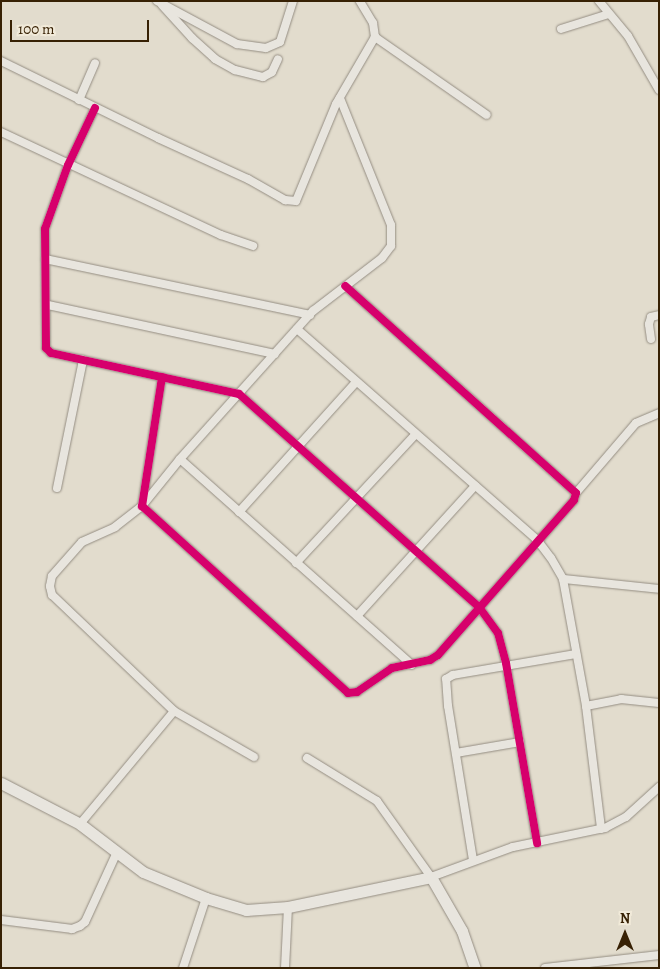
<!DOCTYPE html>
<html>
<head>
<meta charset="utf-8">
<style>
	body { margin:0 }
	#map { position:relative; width:660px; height:969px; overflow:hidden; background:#e2dccd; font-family:Alegreya,serif }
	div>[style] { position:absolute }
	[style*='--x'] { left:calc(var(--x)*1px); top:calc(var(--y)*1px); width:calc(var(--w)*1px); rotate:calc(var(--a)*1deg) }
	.roads { filter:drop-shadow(0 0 1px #948d82) drop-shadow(0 0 1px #948d82) }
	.street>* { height:8px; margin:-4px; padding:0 4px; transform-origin:4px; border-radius:4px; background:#e8e5de }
	.secondary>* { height:11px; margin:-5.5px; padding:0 5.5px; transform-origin:5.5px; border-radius:5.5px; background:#e8e5de }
	.cycleway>* { height:8px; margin:-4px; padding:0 4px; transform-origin:4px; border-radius:4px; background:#d6006c }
	span { translate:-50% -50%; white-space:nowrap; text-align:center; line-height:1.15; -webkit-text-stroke:4px #f1ead9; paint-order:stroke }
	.frame { position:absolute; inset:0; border:2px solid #372104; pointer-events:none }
	.north { position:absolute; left:600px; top:909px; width:50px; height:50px; -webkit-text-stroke:4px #f1ead9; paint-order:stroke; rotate:0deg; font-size:14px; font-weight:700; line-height:20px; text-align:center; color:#372104 }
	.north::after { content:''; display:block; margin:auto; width:18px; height:22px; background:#372104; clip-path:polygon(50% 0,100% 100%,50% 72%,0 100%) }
	.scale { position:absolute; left:10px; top:20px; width:139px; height:22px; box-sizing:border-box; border:2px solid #372104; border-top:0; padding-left:6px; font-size:15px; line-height:18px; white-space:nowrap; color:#372104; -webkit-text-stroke:4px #f1ead9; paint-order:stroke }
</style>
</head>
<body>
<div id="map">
	<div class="roads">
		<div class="street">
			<div style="--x:157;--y:1;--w:91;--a:28.3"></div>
			<div style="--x:237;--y:44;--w:29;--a:8"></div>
			<div style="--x:266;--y:48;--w:15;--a:-23"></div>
			<div style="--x:280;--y:42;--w:43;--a:-72.4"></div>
			<div style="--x:599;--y:1;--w:45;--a:50.4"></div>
			<div style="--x:628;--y:36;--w:62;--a:60.1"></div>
			<div style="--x:162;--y:5;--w:45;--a:47.7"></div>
			<div style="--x:192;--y:38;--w:31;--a:42"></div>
			<div style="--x:215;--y:59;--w:23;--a:29"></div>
			<div style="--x:235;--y:70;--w:29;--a:14"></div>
			<div style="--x:263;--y:77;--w:10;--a:-29"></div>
			<div style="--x:272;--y:72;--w:14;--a:-65"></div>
			<div style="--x:561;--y:29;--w:50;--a:-17.4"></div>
			<div style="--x:375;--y:37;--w:136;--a:34.9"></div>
			<div style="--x:1;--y:61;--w:175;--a:26.1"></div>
			<div style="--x:158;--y:138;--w:99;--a:24.5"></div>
			<div style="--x:248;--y:179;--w:43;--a:29.6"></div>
			<div style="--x:285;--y:200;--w:11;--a:5"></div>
			<div style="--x:296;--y:201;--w:105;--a:-67.6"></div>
			<div style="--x:336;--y:104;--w:78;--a:-59.8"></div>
			<div style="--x:375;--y:37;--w:14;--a:-98"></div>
			<div style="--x:373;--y:23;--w:26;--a:-121"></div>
			<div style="--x:79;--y:100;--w:40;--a:-66.6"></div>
			<div style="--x:95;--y:108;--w:63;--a:115.3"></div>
			<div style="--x:68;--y:165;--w:68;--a:109.8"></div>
			<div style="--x:45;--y:229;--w:119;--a:89.5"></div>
			<div style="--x:46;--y:348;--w:7;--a:45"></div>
			<div style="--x:51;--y:353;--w:192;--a:12.3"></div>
			<div style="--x:239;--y:394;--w:321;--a:41.6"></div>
			<div style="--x:479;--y:607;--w:32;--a:54"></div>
			<div style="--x:498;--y:633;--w:31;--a:75"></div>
			<div style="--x:506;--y:663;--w:183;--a:80.2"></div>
			<div style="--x:1;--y:132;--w:243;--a:25.1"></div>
			<div style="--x:221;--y:235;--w:34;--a:19"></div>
			<div style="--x:45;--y:259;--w:271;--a:11.9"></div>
			<div style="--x:48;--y:305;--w:232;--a:12.2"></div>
			<div style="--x:297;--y:329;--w:321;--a:41.3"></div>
			<div style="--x:538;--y:541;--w:21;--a:53"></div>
			<div style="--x:551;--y:558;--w:24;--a:60"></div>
			<div style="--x:563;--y:579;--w:129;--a:79.7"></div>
			<div style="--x:586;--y:706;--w:124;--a:83"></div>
			<div style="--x:651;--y:339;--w:15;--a:-98"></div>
			<div style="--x:649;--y:324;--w:7;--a:-74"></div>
			<div style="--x:651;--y:317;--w:8;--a:-14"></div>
			<div style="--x:162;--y:377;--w:131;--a:98.8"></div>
			<div style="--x:142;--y:506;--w:278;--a:42.2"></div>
			<div style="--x:348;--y:693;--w:9;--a:-6"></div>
			<div style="--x:357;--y:692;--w:42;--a:-34.4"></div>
			<div style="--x:392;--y:668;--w:39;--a:-12"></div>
			<div style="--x:430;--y:660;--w:9;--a:-32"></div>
			<div style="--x:438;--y:655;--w:206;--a:-48.7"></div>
			<div style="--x:574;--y:500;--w:7;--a:-74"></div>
			<div style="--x:576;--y:493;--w:310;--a:-138.1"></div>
			<div style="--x:180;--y:459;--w:310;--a:41.6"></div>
			<div style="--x:57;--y:488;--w:131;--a:-78.5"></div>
			<div style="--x:576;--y:493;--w:92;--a:-49.4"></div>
			<div style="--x:636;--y:423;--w:25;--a:-23"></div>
			<div style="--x:239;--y:512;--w:175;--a:-48"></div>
			<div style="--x:296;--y:563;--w:176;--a:-47.1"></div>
			<div style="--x:563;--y:579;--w:97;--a:5.9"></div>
			<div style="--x:357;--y:616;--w:176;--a:-47.8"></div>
			<div style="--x:586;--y:706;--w:36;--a:-11"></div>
			<div style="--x:621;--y:699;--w:38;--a:6"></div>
			<div style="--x:456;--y:753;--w:65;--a:-9.8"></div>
			<div style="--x:254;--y:757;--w:92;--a:-150.1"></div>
			<div style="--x:174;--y:711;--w:168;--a:-136.4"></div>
			<div style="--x:52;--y:595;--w:9;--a:-103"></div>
			<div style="--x:50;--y:586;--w:10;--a:-79"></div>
			<div style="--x:52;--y:576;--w:45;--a:-48.6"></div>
			<div style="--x:82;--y:542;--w:36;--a:-24"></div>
			<div style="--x:115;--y:527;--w:34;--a:-38"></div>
			<div style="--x:142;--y:506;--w:60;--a:-51"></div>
			<div style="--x:180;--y:459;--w:199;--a:-48.1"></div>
			<div style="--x:313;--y:311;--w:87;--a:-37.5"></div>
			<div style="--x:382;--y:258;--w:15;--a:-53"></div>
			<div style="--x:391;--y:246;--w:21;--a:-90"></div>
			<div style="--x:391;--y:225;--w:137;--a:-111.9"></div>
			<div style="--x:307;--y:758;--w:82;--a:31.6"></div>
			<div style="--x:377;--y:801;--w:93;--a:54.6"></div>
			<div style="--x:431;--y:877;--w:87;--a:-20.1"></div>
			<div style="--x:513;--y:847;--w:94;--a:-11.7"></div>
			<div style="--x:605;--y:828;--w:24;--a:-28"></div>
			<div style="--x:626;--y:817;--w:45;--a:-42.3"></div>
			<div style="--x:80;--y:824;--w:147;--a:-50.2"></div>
			<div style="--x:473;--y:860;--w:156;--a:-99.2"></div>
			<div style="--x:448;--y:706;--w:27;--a:-94"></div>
			<div style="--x:446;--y:679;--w:8;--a:-30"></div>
			<div style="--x:453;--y:675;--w:125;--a:-9.7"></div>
			<div style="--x:1;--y:920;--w:72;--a:7.2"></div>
			<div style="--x:72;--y:929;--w:9;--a:-21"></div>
			<div style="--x:80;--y:926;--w:6;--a:-39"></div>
			<div style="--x:85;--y:922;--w:77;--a:-65.4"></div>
			<div style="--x:183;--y:968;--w:74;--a:-71.8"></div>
			<div style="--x:285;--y:968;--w:61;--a:-87.2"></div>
			<div style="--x:545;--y:968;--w:115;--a:-6.5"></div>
		</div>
		<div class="secondary">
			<div style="--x:1;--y:783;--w:89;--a:27.4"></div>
			<div style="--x:80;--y:824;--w:79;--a:37.3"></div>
			<div style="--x:143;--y:872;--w:68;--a:22.4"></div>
			<div style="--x:206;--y:898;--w:42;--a:16.7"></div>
			<div style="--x:246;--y:910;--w:42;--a:-4.1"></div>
			<div style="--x:288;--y:907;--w:146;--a:-11.8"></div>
			<div style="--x:431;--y:877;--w:62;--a:60.1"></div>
			<div style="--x:462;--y:931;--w:39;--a:71"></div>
		</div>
	</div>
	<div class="cycleway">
		<div style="--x:95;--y:108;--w:63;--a:115.3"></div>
		<div style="--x:68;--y:165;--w:68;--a:109.8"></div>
		<div style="--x:45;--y:229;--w:119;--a:89.5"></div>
		<div style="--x:46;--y:348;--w:7;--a:45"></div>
		<div style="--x:51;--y:353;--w:192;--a:12.3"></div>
		<div style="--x:239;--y:394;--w:321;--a:41.6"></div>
		<div style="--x:479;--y:607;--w:32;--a:54"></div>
		<div style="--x:498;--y:633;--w:31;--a:75"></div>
		<div style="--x:506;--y:663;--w:183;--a:80.2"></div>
		<div style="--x:162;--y:377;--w:131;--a:98.8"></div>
		<div style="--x:142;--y:506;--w:278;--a:42.2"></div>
		<div style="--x:348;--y:693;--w:9;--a:-6"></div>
		<div style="--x:357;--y:692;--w:42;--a:-34.4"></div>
		<div style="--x:392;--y:668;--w:39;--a:-12"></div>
		<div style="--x:430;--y:660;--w:9;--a:-32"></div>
		<div style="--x:438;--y:655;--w:206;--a:-48.7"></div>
		<div style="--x:574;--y:500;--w:7;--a:-74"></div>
		<div style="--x:576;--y:493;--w:310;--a:-138.1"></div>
	</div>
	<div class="frame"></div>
	<div class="north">N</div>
	<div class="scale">100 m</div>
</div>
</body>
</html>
